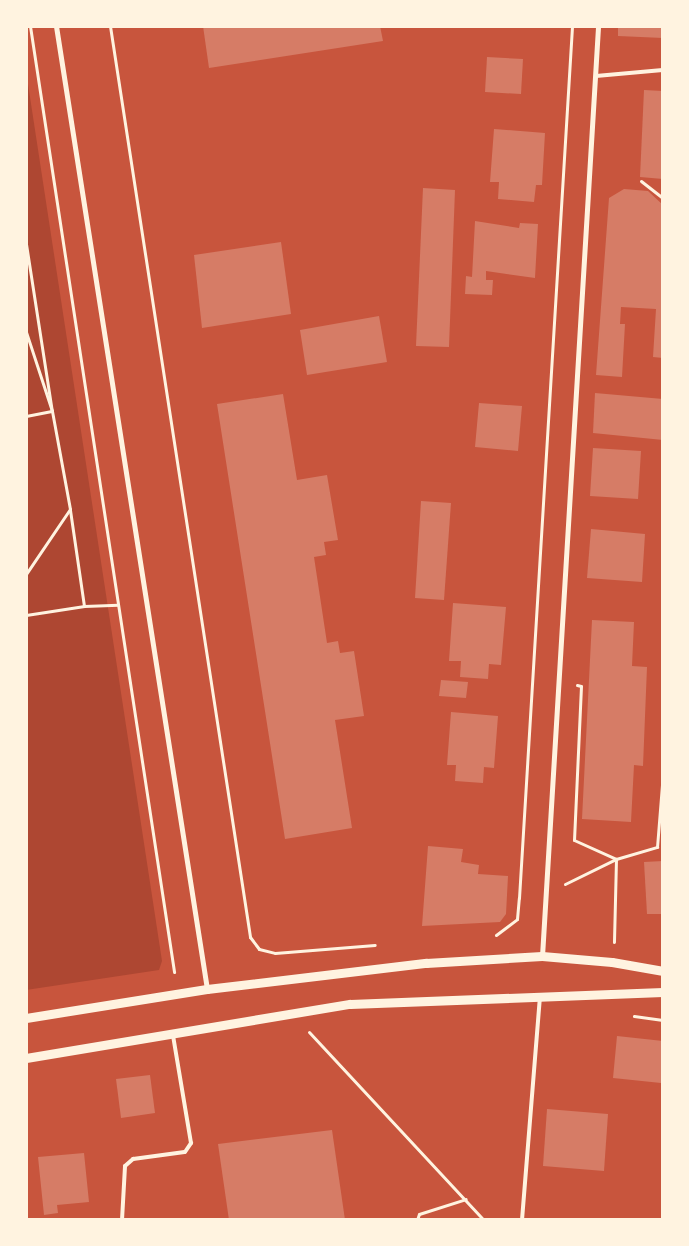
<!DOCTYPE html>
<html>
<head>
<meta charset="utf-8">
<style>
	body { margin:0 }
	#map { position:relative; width:689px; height:1246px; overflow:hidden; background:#c8553d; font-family:"Golos Text",sans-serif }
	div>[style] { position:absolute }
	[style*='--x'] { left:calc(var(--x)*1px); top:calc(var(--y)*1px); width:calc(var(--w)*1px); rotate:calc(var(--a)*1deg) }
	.green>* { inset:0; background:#ae4732 }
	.building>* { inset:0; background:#d67c66 }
	.path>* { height:3px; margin:-1.5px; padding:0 1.5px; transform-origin:1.5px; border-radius:1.5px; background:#fff3e0 }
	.service>* { height:4px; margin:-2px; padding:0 2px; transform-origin:2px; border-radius:2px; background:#fff3e0 }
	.minor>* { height:5px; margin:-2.5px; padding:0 2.5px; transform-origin:2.5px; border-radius:2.5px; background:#fff3e0 }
	.tertiary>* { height:9px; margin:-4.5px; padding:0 4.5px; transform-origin:4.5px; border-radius:4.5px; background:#fff3e0 }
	span { translate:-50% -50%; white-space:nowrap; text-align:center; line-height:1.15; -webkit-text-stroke:5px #fff3e0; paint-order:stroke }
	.frame { position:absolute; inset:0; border:28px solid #fff3e0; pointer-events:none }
</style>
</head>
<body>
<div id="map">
	<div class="green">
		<div style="clip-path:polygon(26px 71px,162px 961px,159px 970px,26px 990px)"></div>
	</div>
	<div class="building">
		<div style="clip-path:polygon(203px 26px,380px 26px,383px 41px,209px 68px)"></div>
		<div style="clip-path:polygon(618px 26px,663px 26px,663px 38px,618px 36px)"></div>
		<div style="clip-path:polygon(487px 57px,523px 59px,521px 94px,485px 92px)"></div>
		<div style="clip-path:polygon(644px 90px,663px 91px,663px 179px,640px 177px)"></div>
		<div style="clip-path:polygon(494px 129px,545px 133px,542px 185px,536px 185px,534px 202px,498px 199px,499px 182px,490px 182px)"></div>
		<div style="clip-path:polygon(423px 188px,455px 190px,449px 347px,416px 346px)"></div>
		<div style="clip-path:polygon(624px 189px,648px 191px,663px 205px,663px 358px,653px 357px,656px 309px,621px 307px,620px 324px,625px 324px,622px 377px,596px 375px,609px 198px)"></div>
		<div style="clip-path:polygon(475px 221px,519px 228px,520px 223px,538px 224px,535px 278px,486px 271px,486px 280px,493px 280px,492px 295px,465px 294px,466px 276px,472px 277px)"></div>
		<div style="clip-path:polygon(281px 242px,291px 314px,202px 328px,194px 255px)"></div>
		<div style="clip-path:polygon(379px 316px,387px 362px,307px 375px,300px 330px)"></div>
		<div style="clip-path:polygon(595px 393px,663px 399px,663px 440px,593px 433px)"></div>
		<div style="clip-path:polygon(283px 394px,297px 480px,327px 475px,338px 540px,324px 542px,326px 555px,314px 557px,327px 643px,338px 641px,340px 653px,354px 651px,364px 716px,335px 720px,352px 828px,285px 839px,217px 404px)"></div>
		<div style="clip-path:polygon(479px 403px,522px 406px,518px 451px,475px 447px)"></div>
		<div style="clip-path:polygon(593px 448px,641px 451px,638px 499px,590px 496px)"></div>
		<div style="clip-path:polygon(421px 501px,451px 503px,444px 600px,415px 598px)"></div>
		<div style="clip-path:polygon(591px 529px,645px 534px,642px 582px,587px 578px)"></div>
		<div style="clip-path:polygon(453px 603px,506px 607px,501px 665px,489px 664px,488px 679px,460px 677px,461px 661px,449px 661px)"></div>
		<div style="clip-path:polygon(592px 620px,634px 622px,632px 666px,647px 667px,643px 766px,634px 765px,631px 822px,582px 819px)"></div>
		<div style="clip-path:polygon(441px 680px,468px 682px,466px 698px,439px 696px)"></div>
		<div style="clip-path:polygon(451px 712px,498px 716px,494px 768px,484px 767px,483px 783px,455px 781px,456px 765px,447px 765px)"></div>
		<div style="clip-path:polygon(428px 846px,463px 849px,461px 862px,479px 865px,478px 874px,508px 876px,506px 914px,500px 922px,422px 926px)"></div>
		<div style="clip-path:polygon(663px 861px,663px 914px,647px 914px,644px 862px)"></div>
		<div style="clip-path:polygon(617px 1036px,663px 1041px,661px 1083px,613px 1078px)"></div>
		<div style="clip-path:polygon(150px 1075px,155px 1113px,121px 1118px,116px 1079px)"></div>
		<div style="clip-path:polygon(547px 1109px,608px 1114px,604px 1171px,543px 1166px)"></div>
		<div style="clip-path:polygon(332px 1130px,345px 1220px,229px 1220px,218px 1144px)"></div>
		<div style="clip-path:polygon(84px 1153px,89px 1202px,57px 1205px,58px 1213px,44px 1215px,38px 1157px)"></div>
	</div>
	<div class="path">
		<div style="--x:30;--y:26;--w:957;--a:81.34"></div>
		<div style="--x:110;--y:26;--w:922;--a:81.26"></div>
		<div style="--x:250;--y:937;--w:15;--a:53"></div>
		<div style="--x:259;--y:949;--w:16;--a:14"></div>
		<div style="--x:275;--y:953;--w:100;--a:-4.6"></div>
		<div style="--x:641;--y:181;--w:28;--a:38"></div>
		<div style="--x:26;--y:244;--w:169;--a:81.2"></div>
		<div style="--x:52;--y:411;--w:83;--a:-108.2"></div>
		<div style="--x:26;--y:416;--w:26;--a:-11"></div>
		<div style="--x:52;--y:411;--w:100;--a:79.6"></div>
		<div style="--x:70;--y:509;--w:78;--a:124.1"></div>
		<div style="--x:84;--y:606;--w:34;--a:-2"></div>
		<div style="--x:26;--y:615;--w:59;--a:-8.8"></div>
		<div style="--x:84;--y:606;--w:97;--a:-98.3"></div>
		<div style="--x:577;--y:685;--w:4;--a:14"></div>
		<div style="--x:581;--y:686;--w:154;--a:92.6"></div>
		<div style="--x:574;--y:840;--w:46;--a:24.3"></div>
		<div style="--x:616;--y:859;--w:83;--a:91.4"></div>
		<div style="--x:565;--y:884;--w:57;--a:-26.1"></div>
		<div style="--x:616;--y:859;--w:43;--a:-16.3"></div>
		<div style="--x:657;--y:847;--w:74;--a:-85.4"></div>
		<div style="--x:496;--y:935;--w:26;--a:-37"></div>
		<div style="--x:517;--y:919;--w:21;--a:-85"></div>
		<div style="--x:519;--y:898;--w:874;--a:-86.52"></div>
		<div style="--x:634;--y:1016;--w:29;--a:8"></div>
		<div style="--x:309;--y:1032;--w:257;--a:47.1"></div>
		<div style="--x:417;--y:1220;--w:6;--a:-72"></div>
		<div style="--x:419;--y:1214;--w:49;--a:-17.7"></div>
	</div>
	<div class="service">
		<div style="--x:596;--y:76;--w:67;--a:-5.1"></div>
		<div style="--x:122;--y:1220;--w:54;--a:-86.8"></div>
		<div style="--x:125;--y:1166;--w:11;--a:-41"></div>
		<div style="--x:133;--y:1159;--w:52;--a:-7.7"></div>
		<div style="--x:185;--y:1152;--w:11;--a:-56"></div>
		<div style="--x:191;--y:1143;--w:109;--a:-99.5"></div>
		<div style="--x:522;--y:1220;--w:223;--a:-85.4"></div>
	</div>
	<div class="minor">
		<div style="--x:56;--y:26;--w:975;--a:81.09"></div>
		<div style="--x:542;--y:956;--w:932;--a:-86.55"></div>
	</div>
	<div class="tertiary">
		<div style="--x:26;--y:1018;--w:183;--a:-9.1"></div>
		<div style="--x:207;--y:989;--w:221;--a:-6.8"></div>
		<div style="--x:426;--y:963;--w:116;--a:-3.5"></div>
		<div style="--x:542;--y:956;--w:70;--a:4.9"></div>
		<div style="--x:612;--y:962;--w:52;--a:10"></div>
		<div style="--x:26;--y:1058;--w:328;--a:-9.5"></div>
		<div style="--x:350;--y:1004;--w:313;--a:-2.2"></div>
	</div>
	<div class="frame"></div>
</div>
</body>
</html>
